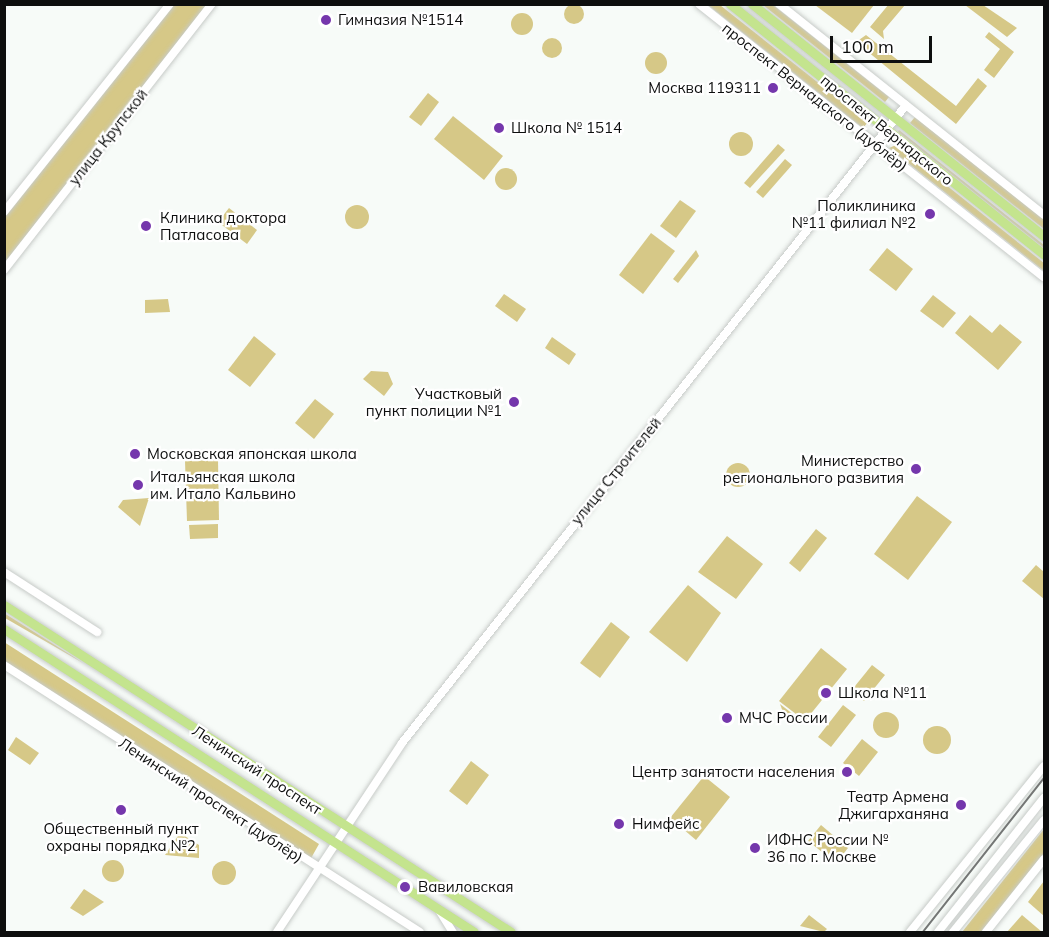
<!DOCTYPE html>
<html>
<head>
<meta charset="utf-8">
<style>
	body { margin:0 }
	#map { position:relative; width:1049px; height:937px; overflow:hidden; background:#f7fbf8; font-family:Mulish,sans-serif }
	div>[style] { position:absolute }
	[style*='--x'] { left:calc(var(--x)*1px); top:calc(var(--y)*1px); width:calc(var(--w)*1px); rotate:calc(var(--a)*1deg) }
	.green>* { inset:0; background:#d6c887 }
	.round { border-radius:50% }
	.roads { filter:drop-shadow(0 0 2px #c7cbc8) drop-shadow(0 0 2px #c7cbc8) }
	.secondary>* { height:8px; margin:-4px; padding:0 4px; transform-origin:4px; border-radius:4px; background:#fff }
	.primary>* { height:9px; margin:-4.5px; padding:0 4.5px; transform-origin:4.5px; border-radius:4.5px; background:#c4e48e }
	.tram>* { height:1.5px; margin:-0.75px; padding:0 0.75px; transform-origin:0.75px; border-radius:0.75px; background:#747675 }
	.dots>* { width:16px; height:16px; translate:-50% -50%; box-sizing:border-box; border:3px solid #fff; border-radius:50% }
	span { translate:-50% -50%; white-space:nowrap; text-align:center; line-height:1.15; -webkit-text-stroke:4.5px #fff; paint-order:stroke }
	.poi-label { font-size:15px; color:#0d0e0e }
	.left { translate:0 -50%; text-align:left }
	.right { translate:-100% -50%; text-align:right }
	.street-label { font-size:15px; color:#0d0e0e }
	.frame { position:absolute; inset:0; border:6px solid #0d0e0e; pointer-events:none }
	.scale { position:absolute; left:830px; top:36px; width:102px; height:27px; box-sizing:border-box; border:3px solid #0d0e0e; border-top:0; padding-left:8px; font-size:18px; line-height:21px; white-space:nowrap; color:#0d0e0e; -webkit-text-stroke:4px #fff; paint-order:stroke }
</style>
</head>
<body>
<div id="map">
	<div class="green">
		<div class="round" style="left:564px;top:4px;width:20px;height:20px"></div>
		<div style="clip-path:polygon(889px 4px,905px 5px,883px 31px,884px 39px,870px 27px)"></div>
		<div style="clip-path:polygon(173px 5px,209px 5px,5px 263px,5px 216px)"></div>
		<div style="clip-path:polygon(708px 5px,720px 5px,868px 122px,863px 128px)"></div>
		<div style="clip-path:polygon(763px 5px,773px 5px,889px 97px,885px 102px)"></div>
		<div style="clip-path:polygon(815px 5px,874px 5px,852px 33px)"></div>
		<div style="clip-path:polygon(965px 5px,983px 5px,1017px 28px,1007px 37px)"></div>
		<div class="round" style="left:511px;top:13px;width:22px;height:22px"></div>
		<div style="clip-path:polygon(989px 32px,1014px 52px,994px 78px,984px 70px,1000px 49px,985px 37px)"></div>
		<div style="clip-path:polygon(866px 35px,956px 106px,978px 78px,987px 86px,956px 124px,856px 42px)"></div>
		<div class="round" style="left:542px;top:38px;width:20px;height:20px"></div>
		<div class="round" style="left:645px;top:52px;width:22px;height:22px"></div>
		<div style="clip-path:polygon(428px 93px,439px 102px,421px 126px,409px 117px)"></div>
		<div style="clip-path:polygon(453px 116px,503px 156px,484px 180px,434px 139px)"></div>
		<div style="clip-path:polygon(915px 117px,1044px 219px,1044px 229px,910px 123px)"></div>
		<div style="clip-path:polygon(899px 130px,1044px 245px,1044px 248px,898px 132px)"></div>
		<div class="round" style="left:729px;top:132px;width:24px;height:24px"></div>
		<div style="clip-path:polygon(778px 144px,785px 150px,750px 188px,744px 183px)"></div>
		<div style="clip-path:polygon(896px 145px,1044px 263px,1044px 271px,889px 148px)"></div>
		<div style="clip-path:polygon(785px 159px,792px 165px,763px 198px,756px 192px)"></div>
		<div class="round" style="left:495px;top:168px;width:22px;height:22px"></div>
		<div style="clip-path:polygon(680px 200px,696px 211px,676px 238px,660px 226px)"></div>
		<div class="round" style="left:345px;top:205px;width:24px;height:24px"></div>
		<div style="clip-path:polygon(229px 208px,257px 230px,247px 244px,218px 222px)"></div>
		<div style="clip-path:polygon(651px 233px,675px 251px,643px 294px,619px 275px)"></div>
		<div style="clip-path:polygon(887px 248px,913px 269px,896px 291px,869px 270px)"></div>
		<div style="clip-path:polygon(696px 250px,699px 256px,678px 283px,673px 279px)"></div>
		<div style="clip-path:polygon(504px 294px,526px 309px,517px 322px,495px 306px)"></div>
		<div style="clip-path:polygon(933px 295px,956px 313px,943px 328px,920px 311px)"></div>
		<div style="clip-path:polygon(168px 299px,170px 312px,145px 313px,145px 300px)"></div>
		<div style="clip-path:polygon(970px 315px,992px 333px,1000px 324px,1022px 342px,998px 370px,955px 333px)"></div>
		<div style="clip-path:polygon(254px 336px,276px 354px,250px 387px,228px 370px)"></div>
		<div style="clip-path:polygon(552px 337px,576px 354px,569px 365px,545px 348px)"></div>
		<div style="clip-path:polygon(371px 371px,388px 372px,393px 384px,384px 396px,363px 379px)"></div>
		<div style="clip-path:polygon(315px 399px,334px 414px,314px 439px,295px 423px)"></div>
		<div style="clip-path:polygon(218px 460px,219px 520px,187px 521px,185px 461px)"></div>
		<div class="round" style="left:726px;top:463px;width:24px;height:24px"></div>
		<div style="clip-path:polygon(917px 496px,952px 522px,908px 580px,874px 554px)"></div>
		<div style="clip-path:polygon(149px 498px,140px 526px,118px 507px,123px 500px)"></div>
		<div style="clip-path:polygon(218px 524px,218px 538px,190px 539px,189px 525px)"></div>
		<div style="clip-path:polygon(816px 529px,827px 538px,800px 572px,789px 563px)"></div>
		<div style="clip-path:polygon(727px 536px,763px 564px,736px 599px,698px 572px)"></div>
		<div style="clip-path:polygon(1036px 565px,1044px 572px,1044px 599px,1022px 581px)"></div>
		<div style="clip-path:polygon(688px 585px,721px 613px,687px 662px,649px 632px)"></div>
		<div style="clip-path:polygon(4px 613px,74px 657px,83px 663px,5px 618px)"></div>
		<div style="clip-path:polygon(611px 622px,630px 637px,600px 678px,580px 663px)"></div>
		<div style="clip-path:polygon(4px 642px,319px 844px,310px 860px,5px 662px)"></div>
		<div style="clip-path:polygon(821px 648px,847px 669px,805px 721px,779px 701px)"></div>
		<div style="clip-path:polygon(872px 665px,885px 675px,864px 701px,851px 691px)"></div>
		<div style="clip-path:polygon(780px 704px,803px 722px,787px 723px)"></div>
		<div style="clip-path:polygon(843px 705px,856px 715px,831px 747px,818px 737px)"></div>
		<div class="round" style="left:873px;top:712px;width:26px;height:26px"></div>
		<div class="round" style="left:923px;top:726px;width:28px;height:28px"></div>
		<div style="clip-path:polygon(16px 737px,39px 753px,30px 765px,8px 750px)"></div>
		<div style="clip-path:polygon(862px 739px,878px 752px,859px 776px,843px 763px)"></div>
		<div style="clip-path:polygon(471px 761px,489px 775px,467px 805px,449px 791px)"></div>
		<div style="clip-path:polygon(704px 776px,730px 797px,696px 840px,670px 818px)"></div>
		<div style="clip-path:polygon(821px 825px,848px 848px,836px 863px,808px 841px)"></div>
		<div style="clip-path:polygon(1044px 829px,1044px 853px,981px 932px,962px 932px)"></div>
		<div style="clip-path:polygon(180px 833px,199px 845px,199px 858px,165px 855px)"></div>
		<div class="round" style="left:102px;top:860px;width:22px;height:22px"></div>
		<div class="round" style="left:212px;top:861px;width:24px;height:24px"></div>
		<div style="clip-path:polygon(1044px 881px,1044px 916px,1028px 902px)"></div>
		<div style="clip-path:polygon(84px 889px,104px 902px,83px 916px,70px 908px)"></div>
		<div style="clip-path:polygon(809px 915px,827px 929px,824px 932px,800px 926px)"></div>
		<div style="clip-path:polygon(1022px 915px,1042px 932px,1007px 932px)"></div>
	</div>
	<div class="roads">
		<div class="secondary">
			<div style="--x:699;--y:4;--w:440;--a:38.4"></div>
			<div style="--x:779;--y:4;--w:339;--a:38.5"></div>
			<div style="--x:4;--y:212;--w:266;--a:-51.4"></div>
			<div style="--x:4;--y:270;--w:338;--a:-52"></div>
			<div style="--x:4;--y:572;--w:111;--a:32.8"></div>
			<div style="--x:4;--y:665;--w:494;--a:32.7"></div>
			<div style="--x:439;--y:910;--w:26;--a:58"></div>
			<div style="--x:277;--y:932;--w:227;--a:-56.5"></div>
			<div style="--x:402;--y:743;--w:813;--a:-51.69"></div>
			<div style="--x:910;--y:932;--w:213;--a:-51.1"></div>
			<div style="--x:938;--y:932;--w:171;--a:-51.7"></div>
			<div style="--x:953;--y:932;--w:144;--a:-50.9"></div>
			<div style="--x:986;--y:932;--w:93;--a:-51.5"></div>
		</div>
		<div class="primary">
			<div style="--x:730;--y:4;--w:402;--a:38.6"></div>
			<div style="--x:752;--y:4;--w:373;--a:38.5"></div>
			<div style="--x:4;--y:605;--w:603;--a:32.82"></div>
			<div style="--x:4;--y:629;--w:559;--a:32.81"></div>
		</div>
	</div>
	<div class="tram">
		<div style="--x:923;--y:932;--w:196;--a:-51.8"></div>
	</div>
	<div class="dots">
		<div style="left:326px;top:20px;background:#7537ac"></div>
		<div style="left:773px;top:88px;background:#7537ac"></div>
		<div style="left:499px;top:128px;background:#7537ac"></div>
		<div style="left:930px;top:214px;background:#7537ac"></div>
		<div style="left:146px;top:226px;background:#7537ac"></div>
		<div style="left:514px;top:402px;background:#7537ac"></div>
		<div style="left:135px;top:454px;background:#7537ac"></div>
		<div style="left:916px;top:469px;background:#7537ac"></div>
		<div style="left:138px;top:485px;background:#7537ac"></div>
		<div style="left:826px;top:693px;background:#7537ac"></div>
		<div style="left:727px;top:718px;background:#7537ac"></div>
		<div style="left:847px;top:772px;background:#7537ac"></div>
		<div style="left:961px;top:805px;background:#7537ac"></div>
		<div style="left:121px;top:810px;background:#7537ac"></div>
		<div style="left:619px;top:824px;background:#7537ac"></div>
		<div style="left:755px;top:848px;background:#7537ac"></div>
		<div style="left:405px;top:887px;background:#7537ac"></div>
	</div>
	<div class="poi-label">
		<span class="left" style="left:338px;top:20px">Гимназия №1514</span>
		<span class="right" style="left:761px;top:88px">Москва 119311</span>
		<span class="left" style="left:511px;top:128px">Школа № 1514</span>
		<span class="right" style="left:916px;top:214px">Поликлиника<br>№11 филиал №2</span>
		<span class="left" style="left:160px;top:226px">Клиника доктора<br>Патласова</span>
		<span class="right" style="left:502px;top:402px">Участковый<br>пункт полиции №1</span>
		<span class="left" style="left:147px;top:454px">Московская японская школа</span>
		<span class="right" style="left:904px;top:469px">Министерство<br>регионального развития</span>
		<span class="left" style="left:150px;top:485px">Итальянская школа<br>им. Итало Кальвино</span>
		<span class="left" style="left:838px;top:693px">Школа №11</span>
		<span class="left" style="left:739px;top:718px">МЧС России</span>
		<span class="right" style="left:835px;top:772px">Центр занятости населения</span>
		<span class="right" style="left:949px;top:805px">Театр Армена<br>Джигарханяна</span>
		<span class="left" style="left:632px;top:824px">Нимфейс</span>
		<span style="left:121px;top:837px">Общественный пункт<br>охраны порядка №2</span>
		<span class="left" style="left:767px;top:848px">ИФНС России №<br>36 по г. Москве</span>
		<span class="left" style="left:418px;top:887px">Вавиловская</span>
	</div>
	<div class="street-label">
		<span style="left:815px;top:97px;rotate:38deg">проспект Вернадского (дублёр)</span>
		<span style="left:887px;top:130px;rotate:39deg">проспект Вернадского</span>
		<span style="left:108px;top:137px;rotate:-52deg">улица Крупской</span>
		<span style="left:616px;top:471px;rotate:-51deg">улица Строителей</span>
		<span style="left:257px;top:770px;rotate:33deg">Ленинский проспект</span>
		<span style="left:211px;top:800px;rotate:33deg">Ленинский проспект (дублёр)</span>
	</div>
	<div class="frame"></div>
	<div class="scale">100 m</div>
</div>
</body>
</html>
